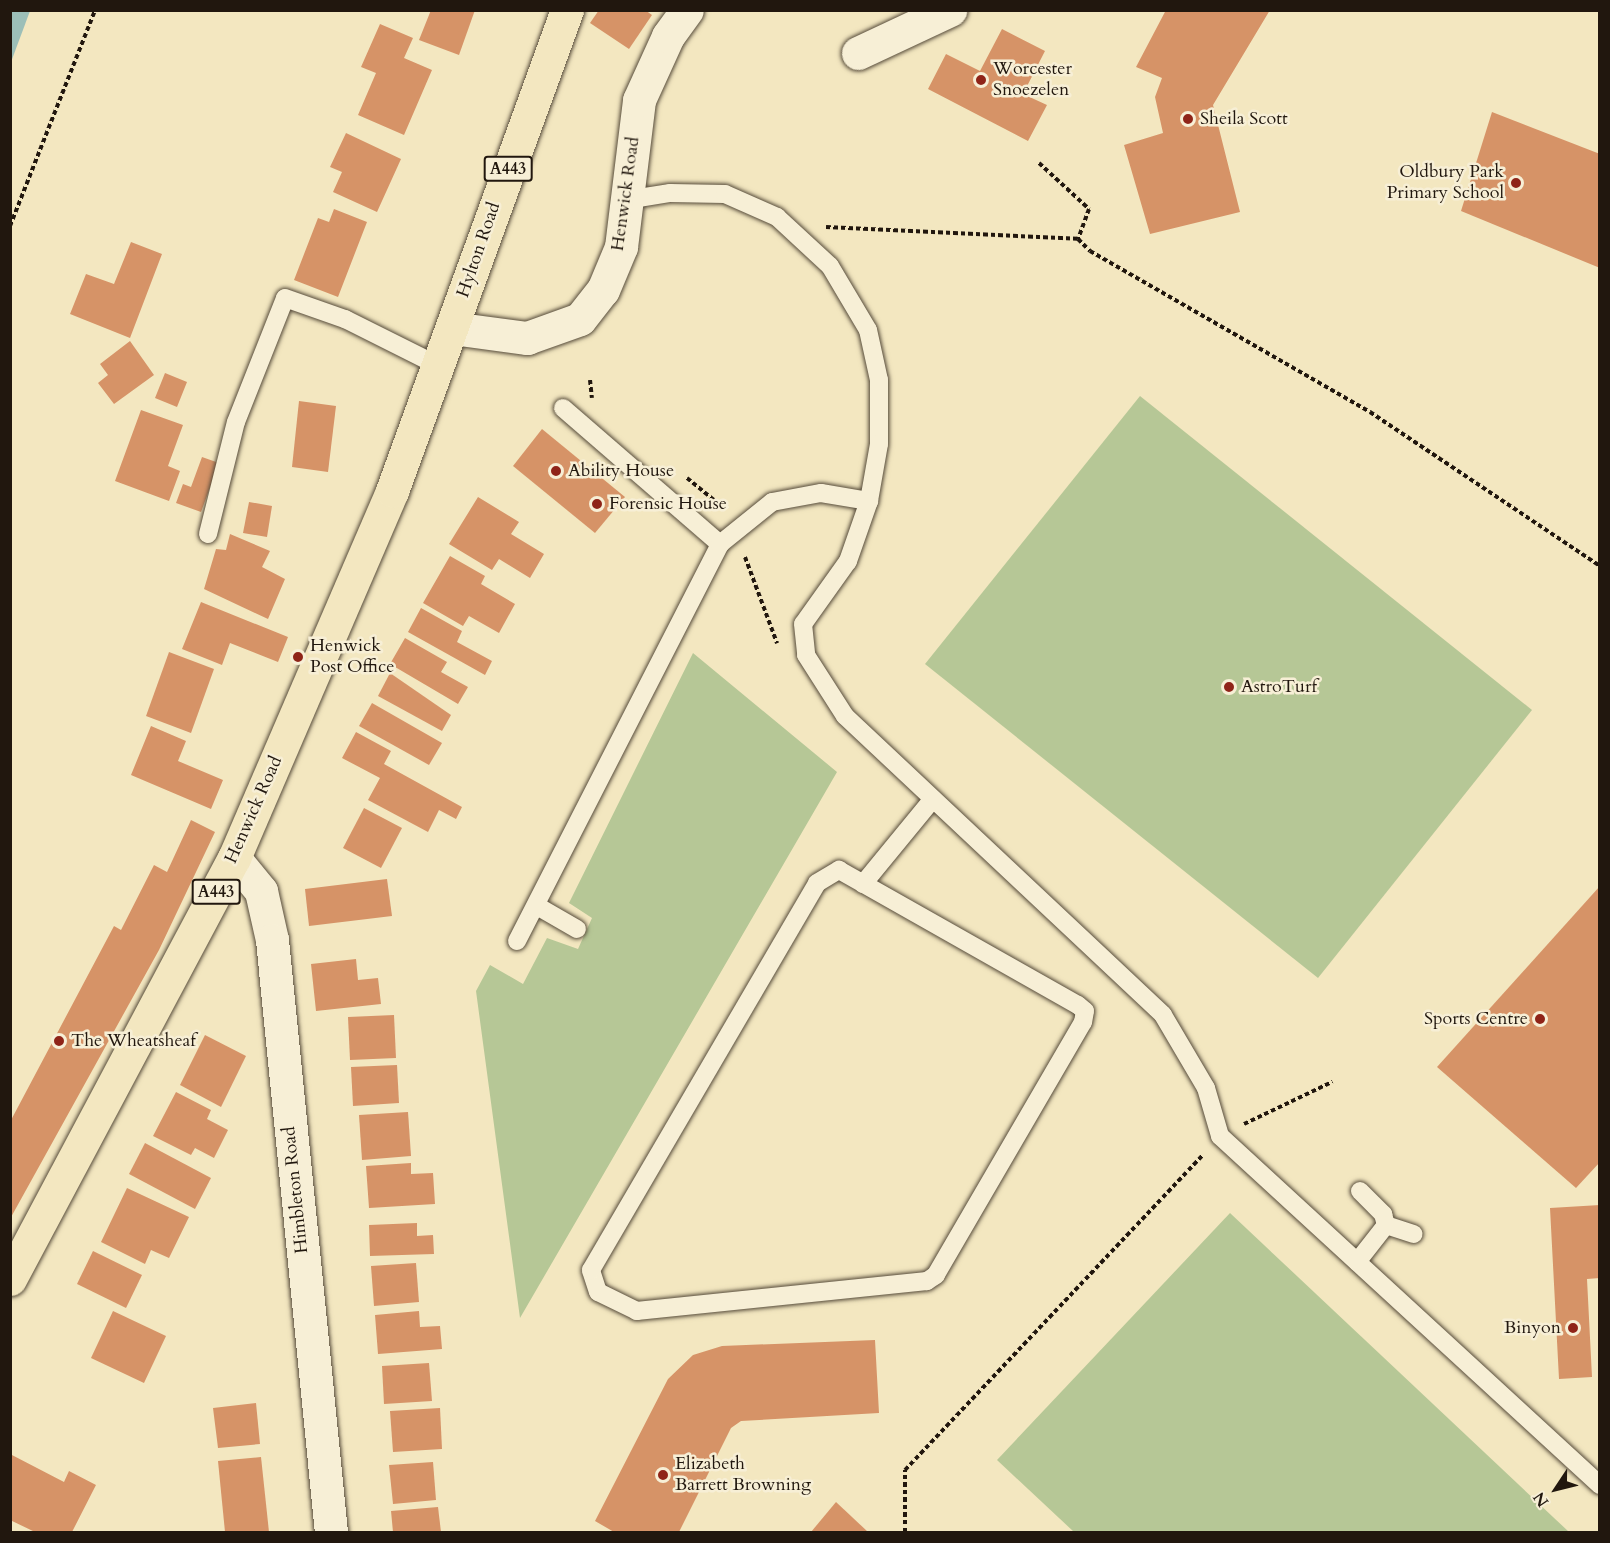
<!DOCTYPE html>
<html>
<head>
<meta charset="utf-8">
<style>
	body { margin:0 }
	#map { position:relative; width:1610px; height:1543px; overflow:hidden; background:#f3e7c0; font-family:Cardo,serif }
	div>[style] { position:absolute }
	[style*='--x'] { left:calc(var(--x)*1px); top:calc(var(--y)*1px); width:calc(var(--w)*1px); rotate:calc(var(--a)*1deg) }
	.green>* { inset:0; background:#b6c796 }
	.water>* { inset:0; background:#9cbfb8 }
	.building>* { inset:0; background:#d69367 }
	.path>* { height:4px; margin-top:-2px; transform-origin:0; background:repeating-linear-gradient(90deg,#21170e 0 4.5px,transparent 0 7.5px) }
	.roads { filter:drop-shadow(0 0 2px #564b3a) drop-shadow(0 0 2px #564b3a) }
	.lane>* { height:18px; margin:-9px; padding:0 9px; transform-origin:9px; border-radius:9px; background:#f7efd6 }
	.street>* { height:33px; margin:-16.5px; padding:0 16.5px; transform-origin:16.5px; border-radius:16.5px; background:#f7efd6 }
	.secondary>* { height:33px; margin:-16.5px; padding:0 16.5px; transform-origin:16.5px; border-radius:16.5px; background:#f7efd6 }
	.primary>* { height:33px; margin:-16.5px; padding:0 16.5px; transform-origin:16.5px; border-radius:16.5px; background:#f3e7c0 }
	.dots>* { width:16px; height:16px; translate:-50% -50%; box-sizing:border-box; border:3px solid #f7efd6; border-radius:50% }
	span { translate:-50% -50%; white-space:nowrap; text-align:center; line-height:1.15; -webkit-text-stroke:5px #f7efd6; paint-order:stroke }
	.shield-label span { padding:2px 4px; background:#f7efd6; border:2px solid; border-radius:4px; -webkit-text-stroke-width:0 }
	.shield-label { font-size:16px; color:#21170e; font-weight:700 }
	.poi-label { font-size:18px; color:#21170e }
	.left { translate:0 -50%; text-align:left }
	.right { translate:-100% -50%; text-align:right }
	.street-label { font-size:18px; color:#21170e }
	.frame { position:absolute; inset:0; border:12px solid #21170e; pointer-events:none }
	.north { position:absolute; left:1526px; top:1459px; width:60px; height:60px; -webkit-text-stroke:4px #f7efd6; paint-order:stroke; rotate:235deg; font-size:16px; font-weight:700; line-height:24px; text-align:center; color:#21170e }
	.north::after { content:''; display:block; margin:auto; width:21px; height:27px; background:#21170e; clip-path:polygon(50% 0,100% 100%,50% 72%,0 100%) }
</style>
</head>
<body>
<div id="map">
	<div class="green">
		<div style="clip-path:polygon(1140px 396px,1532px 710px,1318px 978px,925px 664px)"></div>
		<div style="clip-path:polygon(693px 653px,837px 772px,520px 1318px,476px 991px,490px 965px,523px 984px,547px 938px,578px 949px,592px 918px,569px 903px)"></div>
		<div style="clip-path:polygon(1230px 1213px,1569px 1532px,1074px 1532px,997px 1460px)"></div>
	</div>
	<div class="water">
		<div style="clip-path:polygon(11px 10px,30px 11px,11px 62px,10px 11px)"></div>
	</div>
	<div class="building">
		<div style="clip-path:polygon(431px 10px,475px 10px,459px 55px,419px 40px)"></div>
		<div style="clip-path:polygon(599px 10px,645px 10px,652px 15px,629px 49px,590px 23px)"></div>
		<div style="clip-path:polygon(1166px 10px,1270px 10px,1213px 105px,1240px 212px,1150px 234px,1124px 145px,1163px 133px,1155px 97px,1162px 78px,1136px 67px)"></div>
		<div style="clip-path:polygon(380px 24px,413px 38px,404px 58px,432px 70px,404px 135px,358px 115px,376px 73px,361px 67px)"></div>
		<div style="clip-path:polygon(1002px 29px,1045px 51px,1023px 94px,1047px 105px,1028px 141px,928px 89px,946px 54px,980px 71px)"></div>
		<div style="clip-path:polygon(1492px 112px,1600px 154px,1600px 268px,1461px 211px)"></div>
		<div style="clip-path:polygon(346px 133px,401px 159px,377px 212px,333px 192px,342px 172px,330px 167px)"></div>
		<div style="clip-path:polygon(334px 209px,367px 222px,338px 297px,294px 280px,318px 218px,329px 222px)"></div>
		<div style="clip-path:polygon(131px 242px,162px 254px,130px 338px,70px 314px,86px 274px,114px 284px)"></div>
		<div style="clip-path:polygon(130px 341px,154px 375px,114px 404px,98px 383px,108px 375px,100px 364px)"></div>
		<div style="clip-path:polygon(165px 373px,187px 382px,177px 407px,155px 398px)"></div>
		<div style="clip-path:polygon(299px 401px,336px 406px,328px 472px,292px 467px)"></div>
		<div style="clip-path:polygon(141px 410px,183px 425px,168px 466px,180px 471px,169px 501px,115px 481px)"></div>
		<div style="clip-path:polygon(542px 429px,625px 497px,595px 533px,513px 466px)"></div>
		<div style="clip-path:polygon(202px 457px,219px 463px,201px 512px,176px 503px,183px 484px,191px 487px)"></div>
		<div style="clip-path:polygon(478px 497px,519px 522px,511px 534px,544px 554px,530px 578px,499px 559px,492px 570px,449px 544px)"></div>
		<div style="clip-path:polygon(249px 502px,272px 506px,267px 537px,243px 533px)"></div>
		<div style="clip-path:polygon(230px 534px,270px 551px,262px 567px,285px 579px,268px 619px,204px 589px,216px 549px,226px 550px)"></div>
		<div style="clip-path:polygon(450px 556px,485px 576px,481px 584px,515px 604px,499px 633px,469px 616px,463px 626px,423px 603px)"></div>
		<div style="clip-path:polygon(201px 602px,288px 637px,278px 662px,230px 643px,222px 665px,182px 649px)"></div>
		<div style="clip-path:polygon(421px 608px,462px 631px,457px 642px,492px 661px,485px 675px,408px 632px)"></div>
		<div style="clip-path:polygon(405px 638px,447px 662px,441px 672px,468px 687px,458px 704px,390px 664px)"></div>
		<div style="clip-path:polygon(169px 652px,214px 669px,191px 733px,146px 716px)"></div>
		<div style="clip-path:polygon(390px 673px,451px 715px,442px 731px,378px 696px)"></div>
		<div style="clip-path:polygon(372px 703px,442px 743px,429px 765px,359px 726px)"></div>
		<div style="clip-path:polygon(151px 726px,186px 741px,178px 761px,223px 780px,211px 809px,131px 775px)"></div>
		<div style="clip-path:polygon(356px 732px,391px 751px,384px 764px,462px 807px,456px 819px,439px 810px,428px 832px,368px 800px,380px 778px,342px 758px)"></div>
		<div style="clip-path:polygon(364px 808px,402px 828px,381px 868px,343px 848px)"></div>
		<div style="clip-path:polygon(191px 820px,215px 832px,159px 950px,10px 1219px,10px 1122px,114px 926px,121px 930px,154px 865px,167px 872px)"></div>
		<div style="clip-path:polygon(387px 879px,392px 916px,309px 926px,305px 889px)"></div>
		<div style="clip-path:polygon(1600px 886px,1600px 1162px,1576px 1188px,1437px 1067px)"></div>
		<div style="clip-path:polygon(356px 959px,358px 980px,378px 978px,381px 1004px,316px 1011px,311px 964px)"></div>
		<div style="clip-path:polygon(394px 1015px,396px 1058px,350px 1060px,348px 1017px)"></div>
		<div style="clip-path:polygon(205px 1035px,246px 1056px,221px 1107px,180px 1085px)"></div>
		<div style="clip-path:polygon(397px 1065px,399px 1103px,353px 1106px,351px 1067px)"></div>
		<div style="clip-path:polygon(176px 1092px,211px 1110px,207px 1119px,228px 1130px,214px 1158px,195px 1148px,191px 1155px,153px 1136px)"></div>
		<div style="clip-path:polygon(408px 1112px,411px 1156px,362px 1160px,359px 1115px)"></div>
		<div style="clip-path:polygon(145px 1143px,211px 1178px,195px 1209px,129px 1174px)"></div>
		<div style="clip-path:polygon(411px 1163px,411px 1174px,433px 1173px,435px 1204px,369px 1208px,366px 1166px)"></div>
		<div style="clip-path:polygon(127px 1188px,189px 1217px,169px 1258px,151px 1250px,145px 1264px,101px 1242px)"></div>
		<div style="clip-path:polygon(1600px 1205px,1600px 1278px,1587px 1279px,1592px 1377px,1559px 1379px,1550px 1208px)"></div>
		<div style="clip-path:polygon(417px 1223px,417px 1236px,433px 1235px,434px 1254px,370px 1256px,369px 1225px)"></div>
		<div style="clip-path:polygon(93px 1251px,142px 1275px,126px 1308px,77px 1284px)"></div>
		<div style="clip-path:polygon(416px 1263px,419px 1302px,374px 1306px,371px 1266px)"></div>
		<div style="clip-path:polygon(113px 1311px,166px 1336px,144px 1383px,91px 1358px)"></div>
		<div style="clip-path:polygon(419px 1311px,420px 1327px,440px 1326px,442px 1349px,378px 1354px,375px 1315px)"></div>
		<div style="clip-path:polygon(875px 1340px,879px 1413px,741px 1421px,731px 1428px,679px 1532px,614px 1532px,595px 1521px,668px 1379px,693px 1355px,722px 1346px)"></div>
		<div style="clip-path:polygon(429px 1363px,432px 1401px,384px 1404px,382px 1366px)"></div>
		<div style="clip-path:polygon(256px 1403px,260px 1444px,218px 1448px,213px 1408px)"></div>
		<div style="clip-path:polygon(440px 1408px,442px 1449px,393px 1452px,390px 1411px)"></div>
		<div style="clip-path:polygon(10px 1454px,64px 1482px,69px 1471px,96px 1485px,72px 1532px,35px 1532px,10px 1520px)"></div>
		<div style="clip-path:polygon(261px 1457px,269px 1532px,225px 1532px,218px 1461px)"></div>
		<div style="clip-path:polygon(433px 1462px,436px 1500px,393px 1504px,389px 1465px)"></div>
		<div style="clip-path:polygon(836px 1502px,868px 1532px,811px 1532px)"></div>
		<div style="clip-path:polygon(438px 1507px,441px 1532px,393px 1532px,391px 1511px)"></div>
	</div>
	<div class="path">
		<div style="--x:1039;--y:163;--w:68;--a:42.6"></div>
		<div style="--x:1089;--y:209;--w:32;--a:110"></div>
		<div style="--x:10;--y:226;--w:232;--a:-68.5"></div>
		<div style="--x:826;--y:227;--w:252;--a:2.7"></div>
		<div style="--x:1078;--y:239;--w:17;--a:45"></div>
		<div style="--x:1090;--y:251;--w:323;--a:29.9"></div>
		<div style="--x:1370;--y:412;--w:277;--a:33.8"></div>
		<div style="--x:590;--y:380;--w:18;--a:84"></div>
		<div style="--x:687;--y:478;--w:49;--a:39.2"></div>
		<div style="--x:745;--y:557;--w:92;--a:69.6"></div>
		<div style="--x:1244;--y:1124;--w:98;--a:-25.5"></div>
		<div style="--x:905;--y:1532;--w:62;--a:-90"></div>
		<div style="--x:905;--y:1470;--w:434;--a:-46.6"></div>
	</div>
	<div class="roads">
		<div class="lane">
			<div style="--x:626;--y:200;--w:45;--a:-9"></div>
			<div style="--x:670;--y:193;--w:55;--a:1"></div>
			<div style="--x:725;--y:194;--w:57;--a:23.9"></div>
			<div style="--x:777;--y:217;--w:72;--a:42.8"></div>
			<div style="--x:830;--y:266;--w:74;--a:59.3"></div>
			<div style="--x:868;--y:330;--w:51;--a:77.6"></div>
			<div style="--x:879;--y:380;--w:64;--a:90"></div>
			<div style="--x:879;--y:444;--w:58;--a:100"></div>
			<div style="--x:869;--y:501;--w:64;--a:109.3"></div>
			<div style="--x:848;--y:561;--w:77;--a:125.5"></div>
			<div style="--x:803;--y:624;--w:31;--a:84"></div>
			<div style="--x:806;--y:655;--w:72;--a:57.4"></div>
			<div style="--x:845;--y:716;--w:436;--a:43.2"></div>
			<div style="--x:1163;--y:1015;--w:85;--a:59.5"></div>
			<div style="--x:1206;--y:1088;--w:50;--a:73.7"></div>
			<div style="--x:1220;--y:1136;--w:516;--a:42.57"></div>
			<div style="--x:563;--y:408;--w:208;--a:40.9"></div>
			<div style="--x:208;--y:534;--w:115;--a:-76"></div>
			<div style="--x:236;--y:422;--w:133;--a:-68.4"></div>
			<div style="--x:285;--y:298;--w:64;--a:19.3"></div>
			<div style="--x:345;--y:319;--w:107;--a:26.6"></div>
			<div style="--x:839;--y:870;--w:274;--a:29.5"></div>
			<div style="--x:1078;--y:1005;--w:9;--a:41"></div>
			<div style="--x:1085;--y:1011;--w:11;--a:100"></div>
			<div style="--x:1083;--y:1022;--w:293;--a:120.2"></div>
			<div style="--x:936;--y:1275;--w:11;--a:146"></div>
			<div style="--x:927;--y:1281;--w:292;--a:174.1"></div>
			<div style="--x:637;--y:1311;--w:43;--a:-154"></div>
			<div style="--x:598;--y:1292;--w:23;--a:-108"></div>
			<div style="--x:591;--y:1270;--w:448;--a:-59.7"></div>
			<div style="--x:817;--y:883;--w:26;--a:-31"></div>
			<div style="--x:863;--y:884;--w:109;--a:-50.6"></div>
			<div style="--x:537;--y:906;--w:46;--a:29.9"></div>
			<div style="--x:517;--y:941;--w:446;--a:-62.9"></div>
			<div style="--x:720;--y:544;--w:67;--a:-38.9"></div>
			<div style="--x:772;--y:502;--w:50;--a:-10.4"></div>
			<div style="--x:821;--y:493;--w:49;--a:9.5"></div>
			<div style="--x:1360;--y:1191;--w:33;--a:45"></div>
			<div style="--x:1383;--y:1214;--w:11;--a:75"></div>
			<div style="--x:1357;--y:1262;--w:47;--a:-51.9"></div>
			<div style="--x:1386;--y:1225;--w:29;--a:18"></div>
		</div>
		<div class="street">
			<div style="--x:858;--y:53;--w:102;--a:-25.1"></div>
			<div style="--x:234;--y:858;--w:43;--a:50.7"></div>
			<div style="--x:261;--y:891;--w:50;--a:77.3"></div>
			<div style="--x:272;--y:940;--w:595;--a:84.31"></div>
		</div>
		<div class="secondary">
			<div style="--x:452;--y:328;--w:76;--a:7.6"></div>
			<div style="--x:527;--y:338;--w:56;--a:-19.7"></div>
			<div style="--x:580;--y:319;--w:37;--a:-52"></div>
			<div style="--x:603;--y:290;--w:47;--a:-67.3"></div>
			<div style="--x:621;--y:247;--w:148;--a:-83"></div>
			<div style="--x:639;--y:100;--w:70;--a:-65.6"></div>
			<div style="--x:668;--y:36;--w:32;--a:-54"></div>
		</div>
		<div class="primary">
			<div style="--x:10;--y:1279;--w:477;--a:-62"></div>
			<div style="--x:234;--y:858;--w:400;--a:-66.7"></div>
			<div style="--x:392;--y:491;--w:512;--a:-70.01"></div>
		</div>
	</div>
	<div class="dots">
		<div style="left:981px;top:80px;background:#8f2418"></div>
		<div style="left:1188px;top:119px;background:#8f2418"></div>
		<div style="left:1516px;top:183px;background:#8f2418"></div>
		<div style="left:556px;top:471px;background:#8f2418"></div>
		<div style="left:597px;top:504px;background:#8f2418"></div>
		<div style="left:298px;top:657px;background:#8f2418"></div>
		<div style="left:1229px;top:687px;background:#8f2418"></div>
		<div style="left:1540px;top:1019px;background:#8f2418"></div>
		<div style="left:59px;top:1041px;background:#8f2418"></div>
		<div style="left:1573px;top:1328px;background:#8f2418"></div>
		<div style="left:663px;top:1475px;background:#8f2418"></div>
	</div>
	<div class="shield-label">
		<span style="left:508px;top:169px">A443</span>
		<span style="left:216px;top:892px">A443</span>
	</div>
	<div class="poi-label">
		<span class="left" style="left:993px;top:80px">Worcester<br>Snoezelen</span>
		<span class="left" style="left:1200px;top:119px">Sheila Scott</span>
		<span class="right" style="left:1504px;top:183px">Oldbury Park<br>Primary School</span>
		<span class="left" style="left:568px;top:471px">Ability House</span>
		<span class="left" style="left:609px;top:504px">Forensic House</span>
		<span class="left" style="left:310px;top:657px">Henwick<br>Post Office</span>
		<span class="left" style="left:1241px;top:687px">AstroTurf</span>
		<span class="right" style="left:1528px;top:1019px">Sports Centre</span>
		<span class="left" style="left:71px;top:1041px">The Wheatsheaf</span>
		<span class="right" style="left:1561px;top:1328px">Binyon</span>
		<span class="left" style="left:675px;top:1475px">Elizabeth<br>Barrett Browning</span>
	</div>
	<div class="street-label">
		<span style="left:626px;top:194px;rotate:-82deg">Henwick Road</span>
		<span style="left:479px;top:250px;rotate:-71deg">Hylton Road</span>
		<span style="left:254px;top:810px;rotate:-66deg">Henwick Road</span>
		<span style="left:296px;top:1190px;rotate:-96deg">Himbleton Road</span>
	</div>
	<div class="frame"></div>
	<div class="north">N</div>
</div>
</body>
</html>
